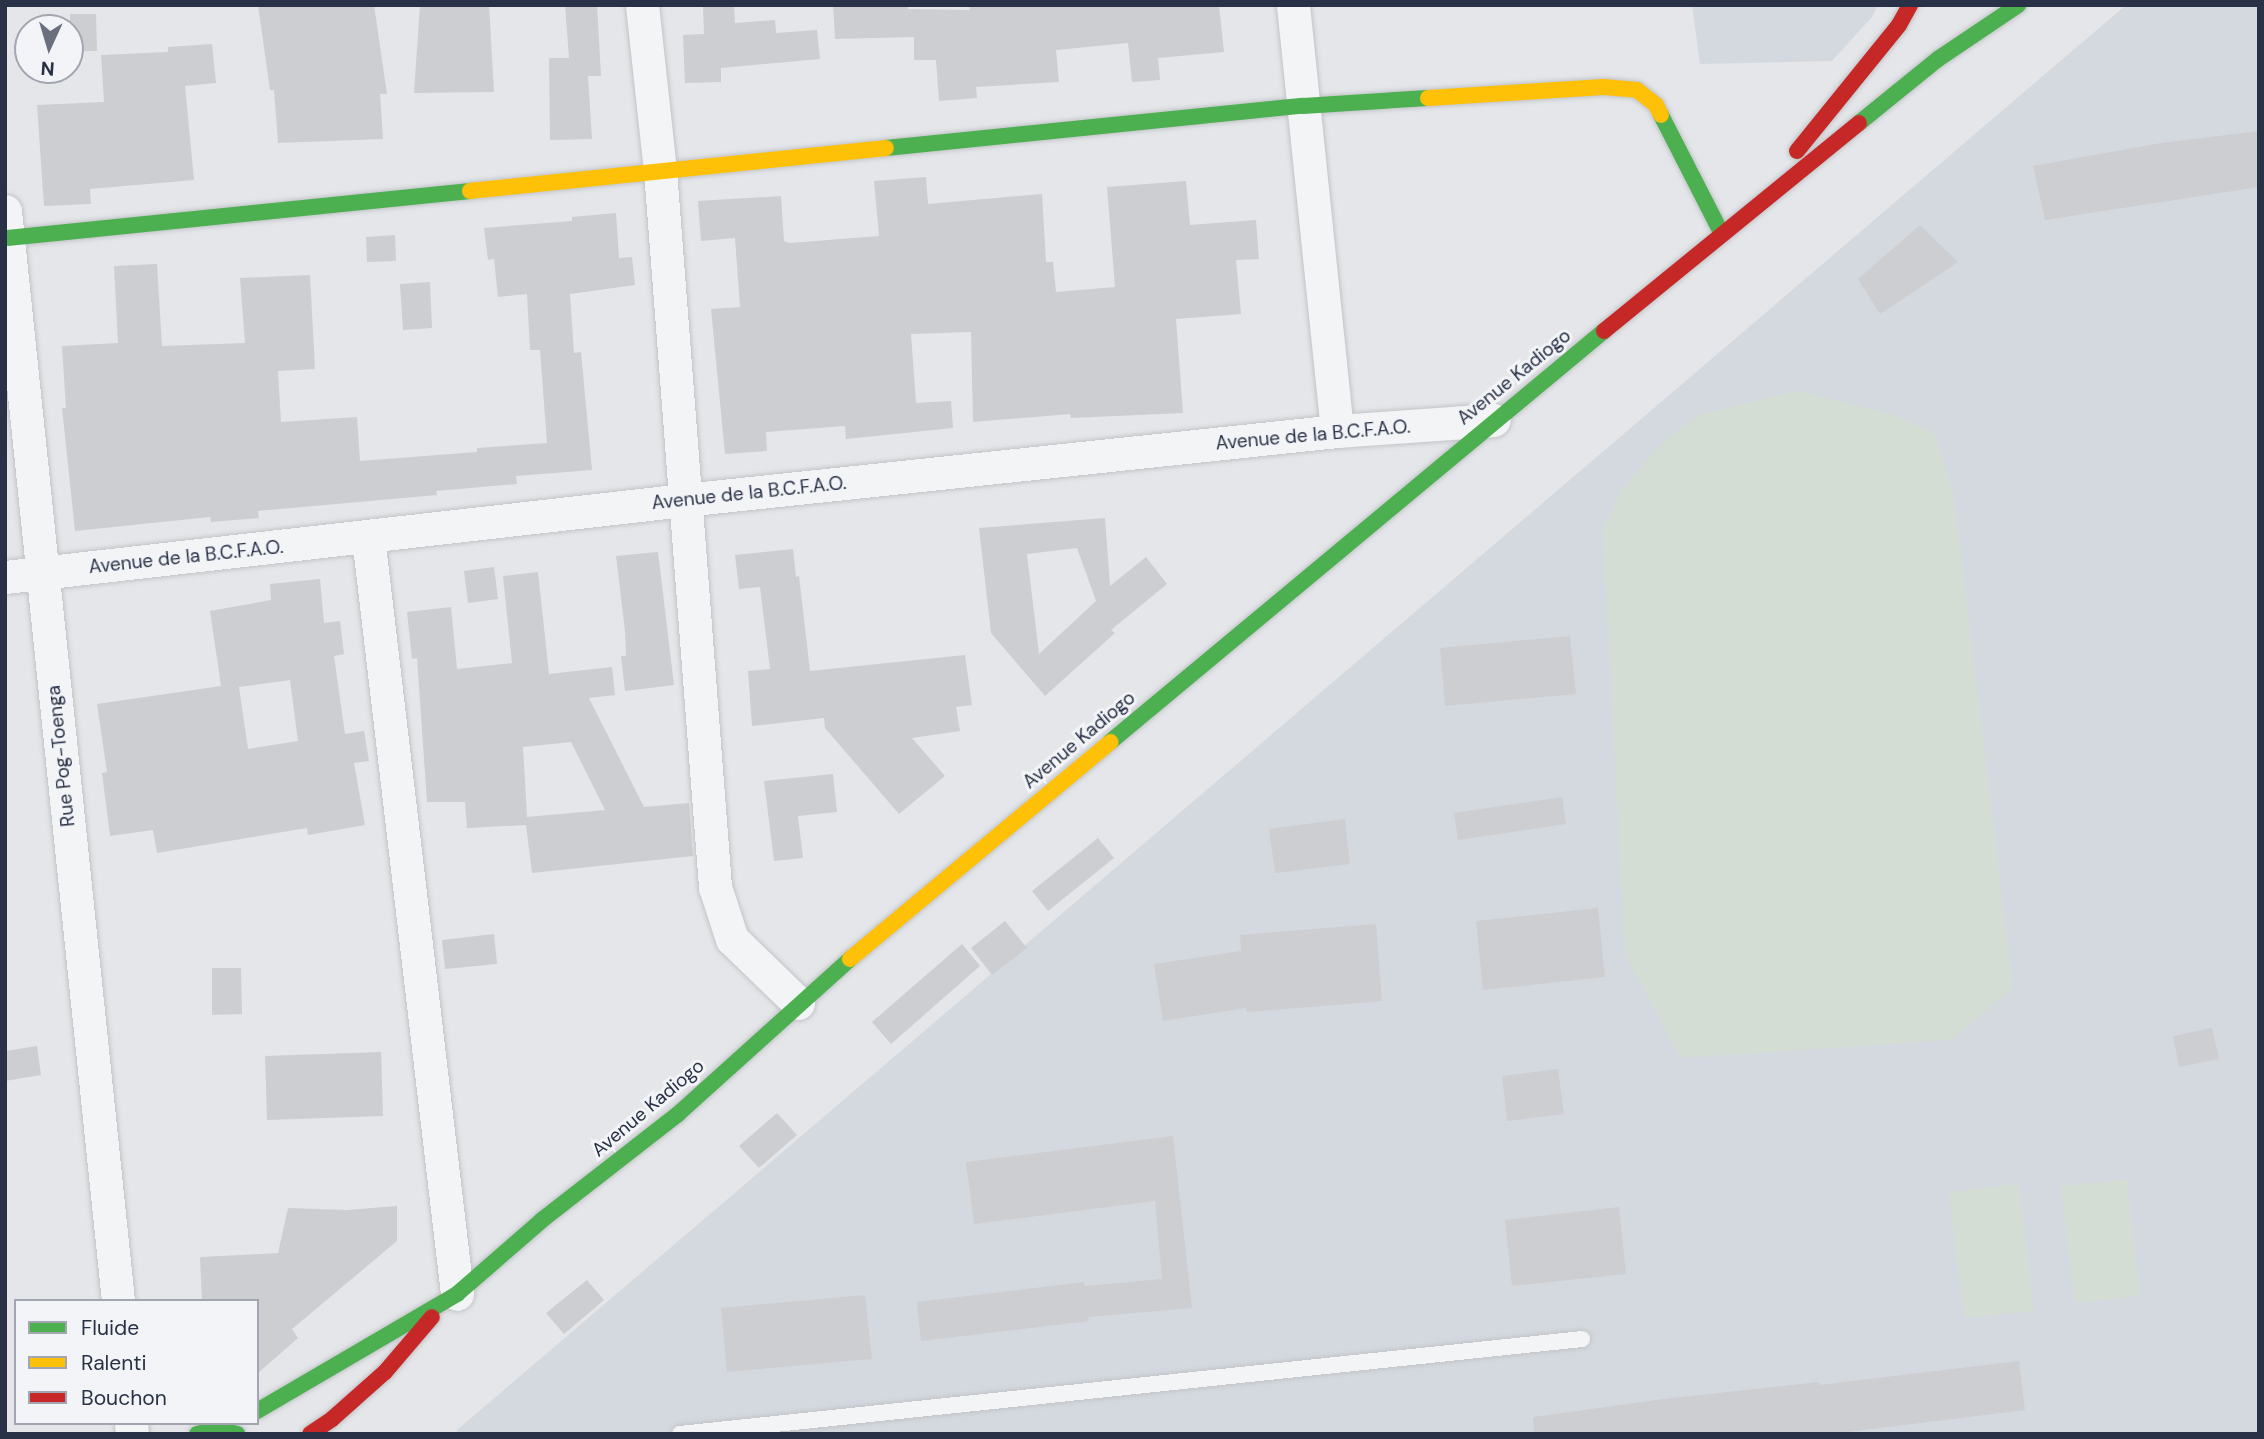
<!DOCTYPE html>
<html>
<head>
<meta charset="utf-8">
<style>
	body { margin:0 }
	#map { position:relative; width:2264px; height:1439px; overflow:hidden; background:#e4e6e9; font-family:"DM Sans",sans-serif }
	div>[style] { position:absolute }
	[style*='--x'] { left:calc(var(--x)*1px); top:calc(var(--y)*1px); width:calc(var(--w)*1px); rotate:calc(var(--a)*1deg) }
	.built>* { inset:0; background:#d4d9e0 }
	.green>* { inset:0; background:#d4ddd4 }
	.building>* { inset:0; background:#ccced2 }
	.roads { filter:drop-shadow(0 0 2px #c2c4c7) drop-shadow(0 0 2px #c2c4c7) }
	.lane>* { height:16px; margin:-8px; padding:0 8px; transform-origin:8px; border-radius:8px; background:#f3f4f6 }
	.street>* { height:33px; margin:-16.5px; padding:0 16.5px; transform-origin:16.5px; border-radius:16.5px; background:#f3f4f6 }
	.fast>* { height:16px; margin:-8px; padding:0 8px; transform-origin:8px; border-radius:8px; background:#4caf50 }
	.slow>* { height:16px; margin:-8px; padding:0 8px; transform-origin:8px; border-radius:8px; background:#ffc107 }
	.jam>* { height:16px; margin:-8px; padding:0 8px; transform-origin:8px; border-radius:8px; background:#c62828 }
	span { translate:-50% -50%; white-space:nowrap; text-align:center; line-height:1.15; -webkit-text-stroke:6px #f2f4f8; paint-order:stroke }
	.street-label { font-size:19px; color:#283145 }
	.frame { position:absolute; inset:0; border:7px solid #283145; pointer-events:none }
	.legend { position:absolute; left:14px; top:1299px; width:245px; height:126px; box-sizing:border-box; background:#f2f4f8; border:2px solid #a1a6b0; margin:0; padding:9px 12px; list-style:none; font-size:21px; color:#283145 }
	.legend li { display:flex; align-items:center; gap:14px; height:35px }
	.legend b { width:35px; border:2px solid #a1a6b0 }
	.north { position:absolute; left:14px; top:14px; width:70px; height:70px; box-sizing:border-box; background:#f2f4f8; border:2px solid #a1a6b0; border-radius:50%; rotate:184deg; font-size:19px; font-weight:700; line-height:28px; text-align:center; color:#283145 }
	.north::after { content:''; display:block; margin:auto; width:24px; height:32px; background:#6a707e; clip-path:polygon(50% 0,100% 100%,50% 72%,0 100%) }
</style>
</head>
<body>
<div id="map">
	<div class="built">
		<div style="clip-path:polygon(1692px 5px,1878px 5px,1872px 17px,1832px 61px,1700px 64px)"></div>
		<div style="clip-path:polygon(2126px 5px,2259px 5px,2259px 1434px,457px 1434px,457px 1430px)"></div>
	</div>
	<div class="green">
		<div style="clip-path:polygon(1798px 391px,1898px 416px,1935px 434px,1954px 495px,2013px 988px,1951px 1040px,1681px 1058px,1625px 954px,1603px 530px,1622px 489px,1661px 444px,1699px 415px)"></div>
		<div style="clip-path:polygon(2127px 1179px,2140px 1296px,2075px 1303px,2061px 1186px)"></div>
		<div style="clip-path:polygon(2019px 1184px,2034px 1311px,1964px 1318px,1949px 1192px)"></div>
	</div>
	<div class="building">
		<div style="clip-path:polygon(258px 5px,374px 5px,387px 94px,380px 94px,383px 139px,278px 143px,274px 90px,270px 90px)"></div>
		<div style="clip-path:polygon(420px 5px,489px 5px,494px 92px,414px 93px)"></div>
		<div style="clip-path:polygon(565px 5px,597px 5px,601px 76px,588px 76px,592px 139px,550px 140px,549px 58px,569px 58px)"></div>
		<div style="clip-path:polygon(703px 5px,734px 5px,735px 23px,775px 20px,776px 33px,817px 30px,820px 59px,721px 68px,721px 82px,685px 83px,683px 35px,704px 34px)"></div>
		<div style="clip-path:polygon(833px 5px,908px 5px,908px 9px,970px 10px,969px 5px,1219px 5px,1224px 52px,1158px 58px,1160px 80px,1132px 82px,1128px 43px,1056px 50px,1059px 82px,976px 87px,977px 98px,939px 101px,936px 60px,914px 60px,914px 37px,835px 39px)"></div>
		<div style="clip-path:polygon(70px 14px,96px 14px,97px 51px,70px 51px)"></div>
		<div style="clip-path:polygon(212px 44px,216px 83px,185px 86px,194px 180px,90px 189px,91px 204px,44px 206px,37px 105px,104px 102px,101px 55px,168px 52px,168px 47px)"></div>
		<div style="clip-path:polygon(2259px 131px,2259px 187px,2045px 220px,2033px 166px,2161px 143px)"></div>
		<div style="clip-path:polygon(926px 177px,928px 204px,1042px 194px,1046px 262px,1053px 262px,1056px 292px,1115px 287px,1107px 187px,1186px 181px,1190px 225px,1256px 220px,1259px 259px,1236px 260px,1241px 314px,1176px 319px,1183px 413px,1071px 418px,1070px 414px,973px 422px,971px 332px,911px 334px,916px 403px,951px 401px,953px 428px,846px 439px,845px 426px,766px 432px,767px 451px,725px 454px,711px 309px,740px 307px,735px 238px,701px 241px,698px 201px,781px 196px,784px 241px,790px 243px,879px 236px,874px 181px)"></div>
		<div style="clip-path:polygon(616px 213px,619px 258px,632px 257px,635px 285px,570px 294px,574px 353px,581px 352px,592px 470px,516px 476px,517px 484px,436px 491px,437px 495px,258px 511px,259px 518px,211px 522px,210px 517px,75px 531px,62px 408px,66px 408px,62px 346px,118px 343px,114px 266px,157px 264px,162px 346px,245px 343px,240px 278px,310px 275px,315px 369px,278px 371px,281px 422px,357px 417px,360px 461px,477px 452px,477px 448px,547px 443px,540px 350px,530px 350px,527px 294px,498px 297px,494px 259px,488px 260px,484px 228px,572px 221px,572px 217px)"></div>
		<div style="clip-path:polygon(1920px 225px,1958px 262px,1880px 314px,1858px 279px)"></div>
		<div style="clip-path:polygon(395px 235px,396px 261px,367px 262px,366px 237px)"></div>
		<div style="clip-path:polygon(430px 282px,432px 328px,403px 330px,400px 284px)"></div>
		<div style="clip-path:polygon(evenodd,1105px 518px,1110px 586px,1146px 557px,1167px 584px,1111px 630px,1115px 633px,1045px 696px,991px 633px,979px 528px,1105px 518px,1077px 548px,1096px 601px,1039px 654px,1027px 554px,1077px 548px)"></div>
		<div style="clip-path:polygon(793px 549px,796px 577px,799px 576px,810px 671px,965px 655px,972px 705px,956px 707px,960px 731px,912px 738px,945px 776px,899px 814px,825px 728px,824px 718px,752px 726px,748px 671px,770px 669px,760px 587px,739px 589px,735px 555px)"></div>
		<div style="clip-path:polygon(658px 552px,674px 685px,625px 691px,621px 656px,626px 656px,625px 631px,616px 556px)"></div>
		<div style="clip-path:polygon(494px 567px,498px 599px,468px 603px,464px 571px)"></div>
		<div style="clip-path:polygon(evenodd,538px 572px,549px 674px,612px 667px,615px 695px,589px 698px,644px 807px,689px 803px,693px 856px,532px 873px,526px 825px,467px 828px,465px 802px,427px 802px,417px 658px,412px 659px,407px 612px,451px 607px,457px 669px,512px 663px,503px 576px,538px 572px,571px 742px,605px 810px,527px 817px,523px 747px,571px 742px)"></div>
		<div style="clip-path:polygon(evenodd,320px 579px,324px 623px,340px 621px,344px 654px,334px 656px,345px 734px,364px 731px,369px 761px,354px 763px,365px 825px,308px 835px,307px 828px,157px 853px,153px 830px,110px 836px,102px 773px,107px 772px,97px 704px,221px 686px,210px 611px,271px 600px,270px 584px,320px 579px,290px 680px,298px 741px,248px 749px,239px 687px,290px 680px)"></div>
		<div style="clip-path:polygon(1570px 636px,1576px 694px,1445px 706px,1440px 648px)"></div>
		<div style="clip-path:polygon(833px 774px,837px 812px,798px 816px,803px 858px,774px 861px,764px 781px)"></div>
		<div style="clip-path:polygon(1562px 797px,1566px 824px,1458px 840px,1454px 813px)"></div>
		<div style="clip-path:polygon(1345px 819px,1350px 864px,1275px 873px,1269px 829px)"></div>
		<div style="clip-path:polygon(1098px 838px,1114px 858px,1048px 911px,1032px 891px)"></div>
		<div style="clip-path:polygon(1598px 908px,1605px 977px,1483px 990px,1476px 921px)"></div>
		<div style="clip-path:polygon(1005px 921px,1027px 948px,992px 975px,971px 948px)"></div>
		<div style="clip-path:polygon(1376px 924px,1382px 1001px,1247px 1012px,1246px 1008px,1163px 1021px,1154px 964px,1241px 951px,1240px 935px)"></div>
		<div style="clip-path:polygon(494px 934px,497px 964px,445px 969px,442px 940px)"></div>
		<div style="clip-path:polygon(962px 944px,980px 966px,891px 1044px,872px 1022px)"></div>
		<div style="clip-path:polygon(212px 968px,241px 968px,242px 1014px,212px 1015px)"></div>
		<div style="clip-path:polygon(2212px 1028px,2219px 1059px,2179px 1067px,2173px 1036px)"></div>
		<div style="clip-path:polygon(37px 1046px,41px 1075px,5px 1081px,5px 1051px)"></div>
		<div style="clip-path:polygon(381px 1052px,383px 1116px,267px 1120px,265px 1056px)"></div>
		<div style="clip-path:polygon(1558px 1069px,1564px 1114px,1507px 1121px,1502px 1076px)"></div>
		<div style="clip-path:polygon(777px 1113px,797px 1135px,759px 1168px,739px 1146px)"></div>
		<div style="clip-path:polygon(1173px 1136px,1192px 1308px,1088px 1317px,1089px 1321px,921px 1341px,917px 1302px,1084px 1282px,1085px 1286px,1162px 1279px,1155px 1201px,974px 1224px,966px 1162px)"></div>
		<div style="clip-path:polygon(397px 1206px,397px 1241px,292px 1329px,298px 1338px,257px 1374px,257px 1301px,202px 1301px,200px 1257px,278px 1253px,288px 1208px,347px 1210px)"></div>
		<div style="clip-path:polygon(1619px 1207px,1626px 1274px,1512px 1286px,1505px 1220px)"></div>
		<div style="clip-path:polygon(587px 1280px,604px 1300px,564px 1334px,546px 1313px)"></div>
		<div style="clip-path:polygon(865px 1295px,872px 1359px,727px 1372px,721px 1308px)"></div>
		<div style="clip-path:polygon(2019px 1361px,2025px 1410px,1832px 1434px,1534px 1434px,1533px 1417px,1663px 1399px,1819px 1382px,1819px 1385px)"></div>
	</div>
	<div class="roads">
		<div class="lane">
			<div style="--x:680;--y:1434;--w:907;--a:-6.01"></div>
		</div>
		<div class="street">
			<div style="--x:642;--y:5;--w:166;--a:83.8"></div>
			<div style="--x:660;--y:170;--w:719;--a:85.61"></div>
			<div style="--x:715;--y:887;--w:55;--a:71.9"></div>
			<div style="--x:732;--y:939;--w:92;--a:44.1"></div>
			<div style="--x:1293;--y:5;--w:428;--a:84.1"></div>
			<div style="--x:5;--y:211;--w:1096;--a:84.08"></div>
			<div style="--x:368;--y:537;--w:762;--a:83.29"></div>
			<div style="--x:5;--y:577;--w:683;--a:-6.47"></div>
			<div style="--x:684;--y:500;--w:657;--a:-6.03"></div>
			<div style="--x:1337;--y:431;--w:157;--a:-4"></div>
			<div style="--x:131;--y:1423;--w:11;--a:85"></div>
		</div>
		<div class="fast">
			<div style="--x:1661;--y:115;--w:134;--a:62.9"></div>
			<div style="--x:1859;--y:123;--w:102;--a:-39"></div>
			<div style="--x:1938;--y:59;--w:97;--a:-34"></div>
			<div style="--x:886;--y:148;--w:419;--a:-5.8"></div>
			<div style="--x:1303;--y:106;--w:125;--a:-3.7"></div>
			<div style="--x:8;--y:238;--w:464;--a:-5.8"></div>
			<div style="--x:1110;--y:742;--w:643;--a:-39.76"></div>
			<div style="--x:257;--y:1411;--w:232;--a:-30.3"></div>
			<div style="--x:457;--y:1294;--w:113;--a:-41"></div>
			<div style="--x:542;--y:1220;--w:172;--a:-37.9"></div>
			<div style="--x:678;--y:1114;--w:232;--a:-42"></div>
			<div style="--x:197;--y:1434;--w:21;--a:-14"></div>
			<div style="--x:217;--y:1429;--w:21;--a:14"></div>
		</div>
		<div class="slow">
			<div style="--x:1428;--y:98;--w:176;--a:-3.6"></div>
			<div style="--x:1604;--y:87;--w:33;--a:5"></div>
			<div style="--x:1637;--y:90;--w:24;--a:38"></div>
			<div style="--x:1656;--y:105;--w:11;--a:63"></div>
			<div style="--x:470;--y:191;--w:418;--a:-5.9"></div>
			<div style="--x:850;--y:959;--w:339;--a:-39.8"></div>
		</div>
		<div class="jam">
			<div style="--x:1797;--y:151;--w:162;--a:-51"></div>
			<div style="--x:1899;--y:25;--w:23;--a:-61"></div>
			<div style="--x:1604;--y:331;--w:329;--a:-39.2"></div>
			<div style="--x:310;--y:1434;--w:27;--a:-34"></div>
			<div style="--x:332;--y:1419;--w:71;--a:-41.6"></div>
			<div style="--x:385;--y:1372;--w:72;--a:-49.5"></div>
		</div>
	</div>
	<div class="street-label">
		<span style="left:1514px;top:377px;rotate:-39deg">Avenue Kadiogo</span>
		<span style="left:1313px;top:435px;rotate:-5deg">Avenue de la B.C.F.A.O.</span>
		<span style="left:749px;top:493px;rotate:-6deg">Avenue de la B.C.F.A.O.</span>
		<span style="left:186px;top:557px;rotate:-6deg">Avenue de la B.C.F.A.O.</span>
		<span style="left:1079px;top:740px;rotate:-40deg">Avenue Kadiogo</span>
		<span style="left:61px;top:756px;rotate:-96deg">Rue Pog-Toenga</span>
		<span style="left:648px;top:1108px;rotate:-40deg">Avenue Kadiogo</span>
	</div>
	<div class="frame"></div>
	<ul class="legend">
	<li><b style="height:9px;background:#4caf50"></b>Fluide</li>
	<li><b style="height:9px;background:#ffc107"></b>Ralenti</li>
	<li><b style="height:9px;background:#c62828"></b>Bouchon</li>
	</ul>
	<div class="north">N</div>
</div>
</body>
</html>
